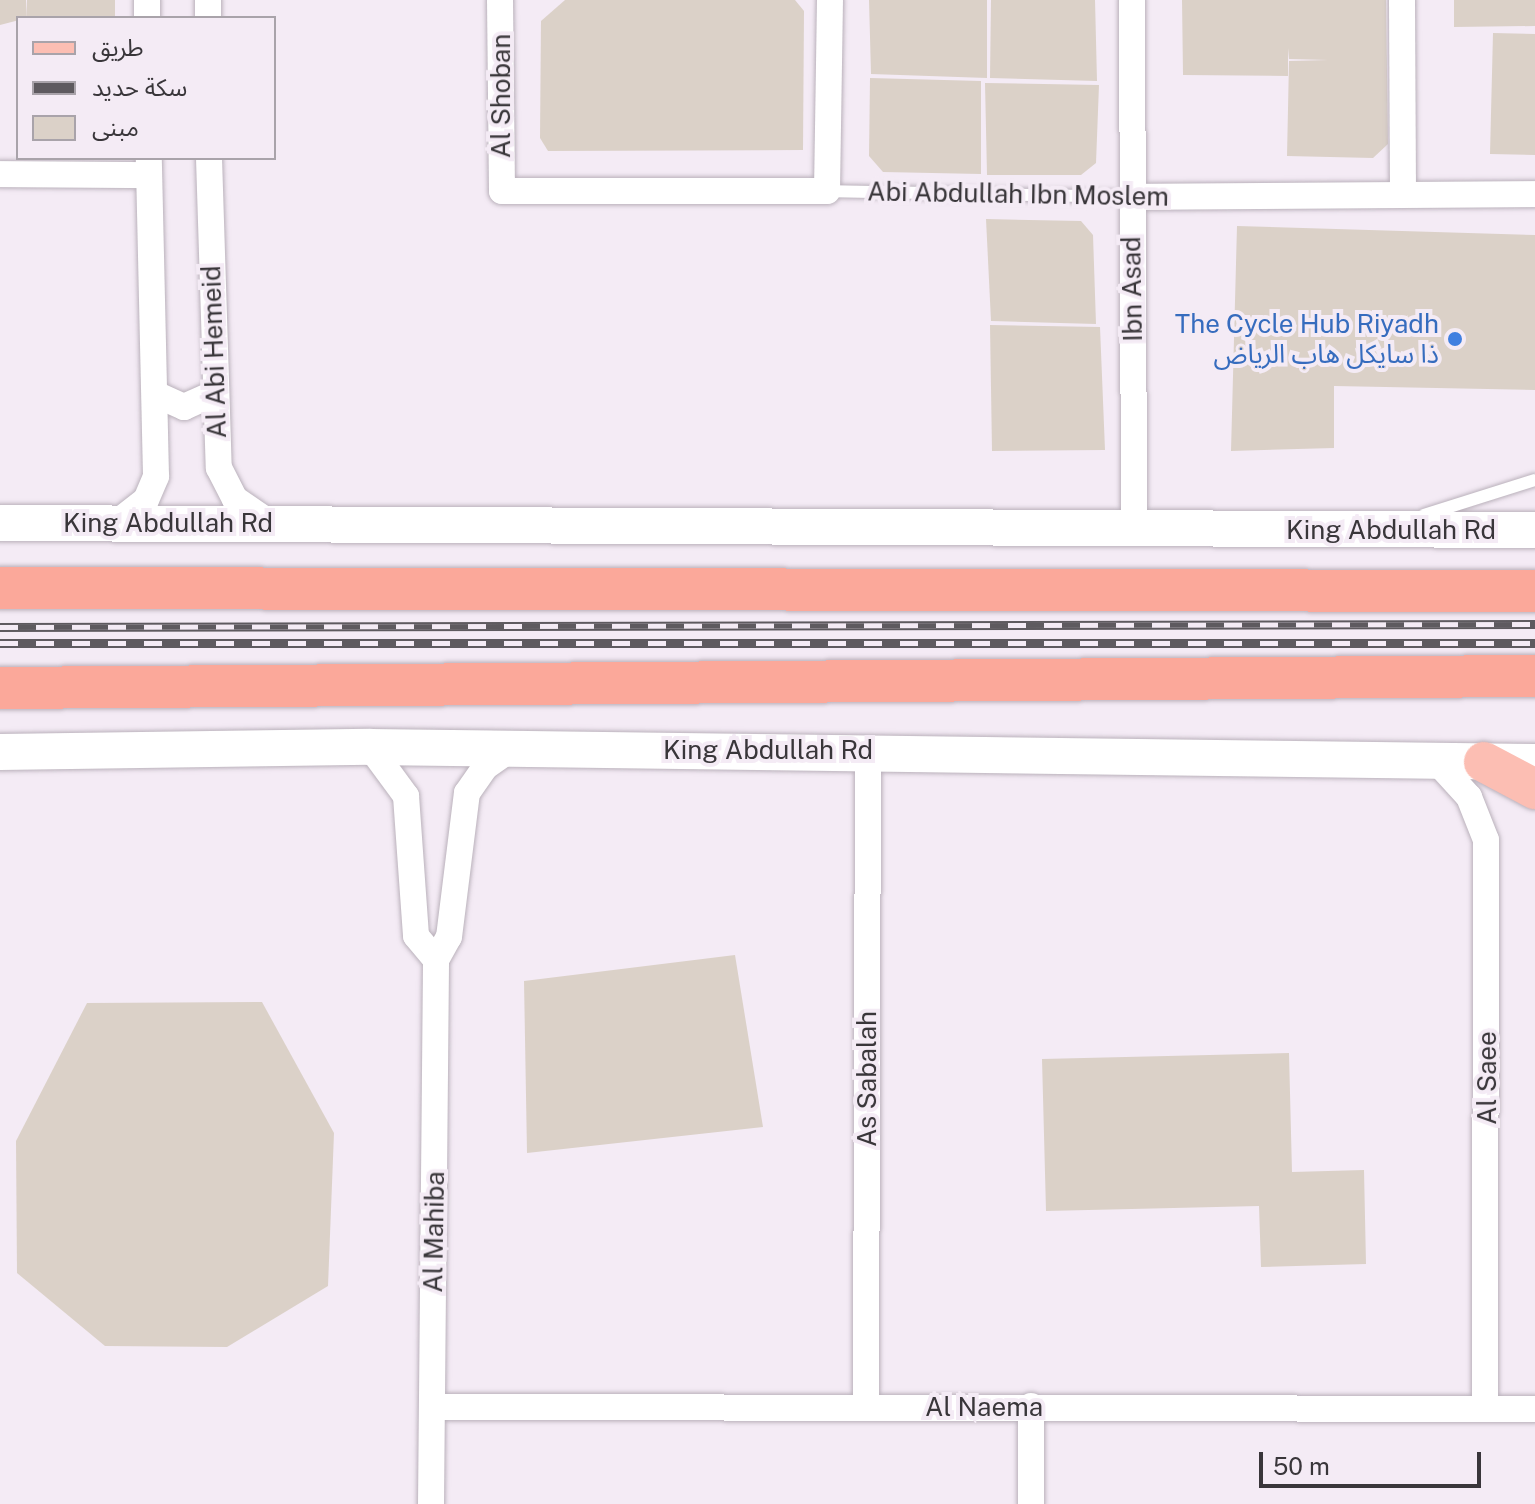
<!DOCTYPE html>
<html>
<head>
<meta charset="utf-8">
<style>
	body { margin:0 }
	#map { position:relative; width:1535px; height:1504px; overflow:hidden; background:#f4ebf5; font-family:"Public Sans","Noto Sans Arabic",sans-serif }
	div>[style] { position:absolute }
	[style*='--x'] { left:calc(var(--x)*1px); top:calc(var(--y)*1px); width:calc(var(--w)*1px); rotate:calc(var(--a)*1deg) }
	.building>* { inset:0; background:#dbd1c8 }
	.roads { filter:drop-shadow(0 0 2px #bab1bb) drop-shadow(0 0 2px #bab1bb) }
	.service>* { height:12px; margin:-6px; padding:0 6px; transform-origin:6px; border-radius:6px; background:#fff }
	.minor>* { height:26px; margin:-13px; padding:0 13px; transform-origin:13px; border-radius:13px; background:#fff }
	.secondary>* { height:36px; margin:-18px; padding:0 18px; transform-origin:18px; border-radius:18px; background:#fff }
	.primary>* { height:40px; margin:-20px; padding:0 20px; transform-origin:20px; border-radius:20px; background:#fcbeb3 }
	.trunk>* { height:42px; margin:-21px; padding:0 21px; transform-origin:21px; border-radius:21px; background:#fba89a }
	.rail>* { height:9px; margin-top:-4.5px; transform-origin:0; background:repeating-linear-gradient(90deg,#f4ebf5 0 18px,#5e5a5f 0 36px); box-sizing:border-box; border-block:2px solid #5e5a5f }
	.dots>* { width:22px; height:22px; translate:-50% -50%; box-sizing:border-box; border:4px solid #f4ebf5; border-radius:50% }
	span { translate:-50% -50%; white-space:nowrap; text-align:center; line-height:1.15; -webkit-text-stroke:8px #f4ebf5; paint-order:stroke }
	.street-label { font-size:26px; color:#39363a }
	.shop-label { font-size:26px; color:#366cbe }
	.right { translate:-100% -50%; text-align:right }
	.legend { position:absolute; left:16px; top:16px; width:260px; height:144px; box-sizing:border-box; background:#f4ebf5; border:2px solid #a9a3aa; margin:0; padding:10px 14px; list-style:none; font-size:24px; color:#39363a }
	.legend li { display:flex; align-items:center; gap:16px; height:40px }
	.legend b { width:40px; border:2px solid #a9a3aa }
	.scale { position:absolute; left:1259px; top:1452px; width:222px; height:36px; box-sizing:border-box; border:4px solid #39363a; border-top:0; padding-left:10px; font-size:24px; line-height:28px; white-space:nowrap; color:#39363a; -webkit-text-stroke:6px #f4ebf5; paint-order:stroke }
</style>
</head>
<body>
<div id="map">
	<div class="building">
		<div style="clip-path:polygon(0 0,26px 0,27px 18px,0 25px)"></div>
		<div style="clip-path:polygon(27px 0,115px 0,115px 18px,27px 18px)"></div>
		<div style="clip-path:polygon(565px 0,795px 0,804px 11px,803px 150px,548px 151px,540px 138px,541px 21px)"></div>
		<div style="clip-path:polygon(869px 0,987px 0,987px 78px,871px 74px)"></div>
		<div style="clip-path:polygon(991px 0,1095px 0,1097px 81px,990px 78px)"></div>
		<div style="clip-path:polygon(1182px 0,1386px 0,1388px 144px,1373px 158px,1287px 156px,1289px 61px,1328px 60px,1289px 59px,1288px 48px,1288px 76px,1183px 75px)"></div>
		<div style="clip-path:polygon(1454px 0,1535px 0,1535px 26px,1454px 27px)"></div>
		<div style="clip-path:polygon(1493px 33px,1535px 34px,1535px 155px,1490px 154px)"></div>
		<div style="clip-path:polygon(870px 78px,981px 81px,981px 174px,883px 172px,869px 156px)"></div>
		<div style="clip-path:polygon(985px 83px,1099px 85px,1096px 163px,1081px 175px,987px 175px)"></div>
		<div style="clip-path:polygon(986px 219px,1081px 221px,1093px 235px,1096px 324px,991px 321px)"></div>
		<div style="clip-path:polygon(1237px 226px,1535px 235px,1535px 390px,1334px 386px,1334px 448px,1231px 451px)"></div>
		<div style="clip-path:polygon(990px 325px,1100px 327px,1105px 450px,992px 451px)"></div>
		<div style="clip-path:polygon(735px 955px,763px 1127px,527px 1153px,524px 981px)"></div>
		<div style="clip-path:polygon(262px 1002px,334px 1133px,328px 1286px,227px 1347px,105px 1346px,17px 1273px,16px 1141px,87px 1003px)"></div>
		<div style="clip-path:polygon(1289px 1053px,1292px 1172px,1364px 1170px,1366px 1264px,1261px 1267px,1259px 1206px,1046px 1211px,1042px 1059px)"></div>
	</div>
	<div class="roads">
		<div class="service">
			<div style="--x:827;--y:191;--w:304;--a:1.1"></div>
			<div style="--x:1424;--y:515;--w:116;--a:-17.5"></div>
		</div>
		<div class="minor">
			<div style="--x:147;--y:0;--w:18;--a:90"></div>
			<div style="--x:208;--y:0;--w:18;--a:90"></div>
			<div style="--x:500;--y:0;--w:191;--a:89.4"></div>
			<div style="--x:502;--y:191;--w:325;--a:0"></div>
			<div style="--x:827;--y:191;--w:191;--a:-89.1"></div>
			<div style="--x:1132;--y:0;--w:530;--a:89.78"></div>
			<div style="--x:1402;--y:0;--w:194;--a:89.7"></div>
			<div style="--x:209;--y:158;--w:310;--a:88.2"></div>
			<div style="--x:219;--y:468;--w:35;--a:63"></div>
			<div style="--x:235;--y:499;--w:42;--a:34.4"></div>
			<div style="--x:0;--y:174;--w:149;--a:0.4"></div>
			<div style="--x:1131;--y:197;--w:404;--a:-0.4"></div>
			<div style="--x:155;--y:394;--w:32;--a:24"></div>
			<div style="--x:184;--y:407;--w:32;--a:-24"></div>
			<div style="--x:115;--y:524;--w:39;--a:-38"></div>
			<div style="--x:146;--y:500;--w:26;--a:-67"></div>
			<div style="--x:156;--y:476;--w:318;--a:-91.3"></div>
			<div style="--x:370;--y:747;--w:61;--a:53.7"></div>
			<div style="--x:406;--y:796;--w:140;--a:85.9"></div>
			<div style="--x:416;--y:936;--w:31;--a:50"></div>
			<div style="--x:1438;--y:763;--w:46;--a:47.6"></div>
			<div style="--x:1469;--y:797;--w:46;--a:68.4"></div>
			<div style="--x:1486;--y:840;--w:568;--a:90.1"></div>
			<div style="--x:1031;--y:1406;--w:98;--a:90"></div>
			<div style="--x:432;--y:1407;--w:1103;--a:0.1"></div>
			<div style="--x:866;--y:1407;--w:657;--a:-89.83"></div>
			<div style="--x:431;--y:1504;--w:544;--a:-89.47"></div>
			<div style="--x:436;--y:960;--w:26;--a:-61"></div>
			<div style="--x:449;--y:937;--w:145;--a:-82.9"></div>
			<div style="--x:467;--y:793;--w:32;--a:-55"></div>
			<div style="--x:485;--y:767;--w:33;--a:-35"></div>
		</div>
		<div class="secondary">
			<div style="--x:0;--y:523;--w:1535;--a:0.26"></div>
			<div style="--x:0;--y:752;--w:370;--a:-0.8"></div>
			<div style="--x:370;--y:747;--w:1165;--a:0.74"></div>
		</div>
		<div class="primary">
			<div style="--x:1484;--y:762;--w:58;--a:27.9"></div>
		</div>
		<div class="trunk">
			<div style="--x:0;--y:588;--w:1535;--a:0.11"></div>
			<div style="--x:0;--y:688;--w:1535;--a:-0.45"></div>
		</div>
	</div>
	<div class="rail">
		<div style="--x:0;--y:627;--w:1535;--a:-0.11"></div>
		<div style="--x:0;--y:643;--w:1535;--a:0"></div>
	</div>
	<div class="dots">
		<div style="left:1455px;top:339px;background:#3f7fe0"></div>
	</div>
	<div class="street-label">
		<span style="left:501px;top:96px;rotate:-90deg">Al Shoban</span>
		<span style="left:1018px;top:194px;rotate:1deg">Abi Abdullah Ibn Moslem</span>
		<span style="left:1132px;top:289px;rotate:-91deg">Ibn Asad</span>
		<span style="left:214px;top:352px;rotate:-92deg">Al Abi Hemeid</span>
		<span style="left:168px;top:523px">King Abdullah Rd</span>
		<span style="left:1391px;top:530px">King Abdullah Rd</span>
		<span style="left:768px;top:750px">King Abdullah Rd</span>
		<span style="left:1487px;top:1078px;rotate:-90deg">Al Saee</span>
		<span style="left:867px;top:1079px;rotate:-90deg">As Sabalah</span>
		<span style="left:434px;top:1232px;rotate:-89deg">Al Mahiba</span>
		<span style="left:984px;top:1407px">Al Naema</span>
	</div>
	<div class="shop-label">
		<span class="right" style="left:1439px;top:339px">The Cycle Hub Riyadh<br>ذا سايكل هاب الرياض</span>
	</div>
	<ul class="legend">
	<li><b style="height:10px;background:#fcbeb3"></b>طريق</li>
	<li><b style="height:10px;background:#5e5a5f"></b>سكة حديد</li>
	<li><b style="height:22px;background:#dbd1c8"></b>مبنى</li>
	</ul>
	<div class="scale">50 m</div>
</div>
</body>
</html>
